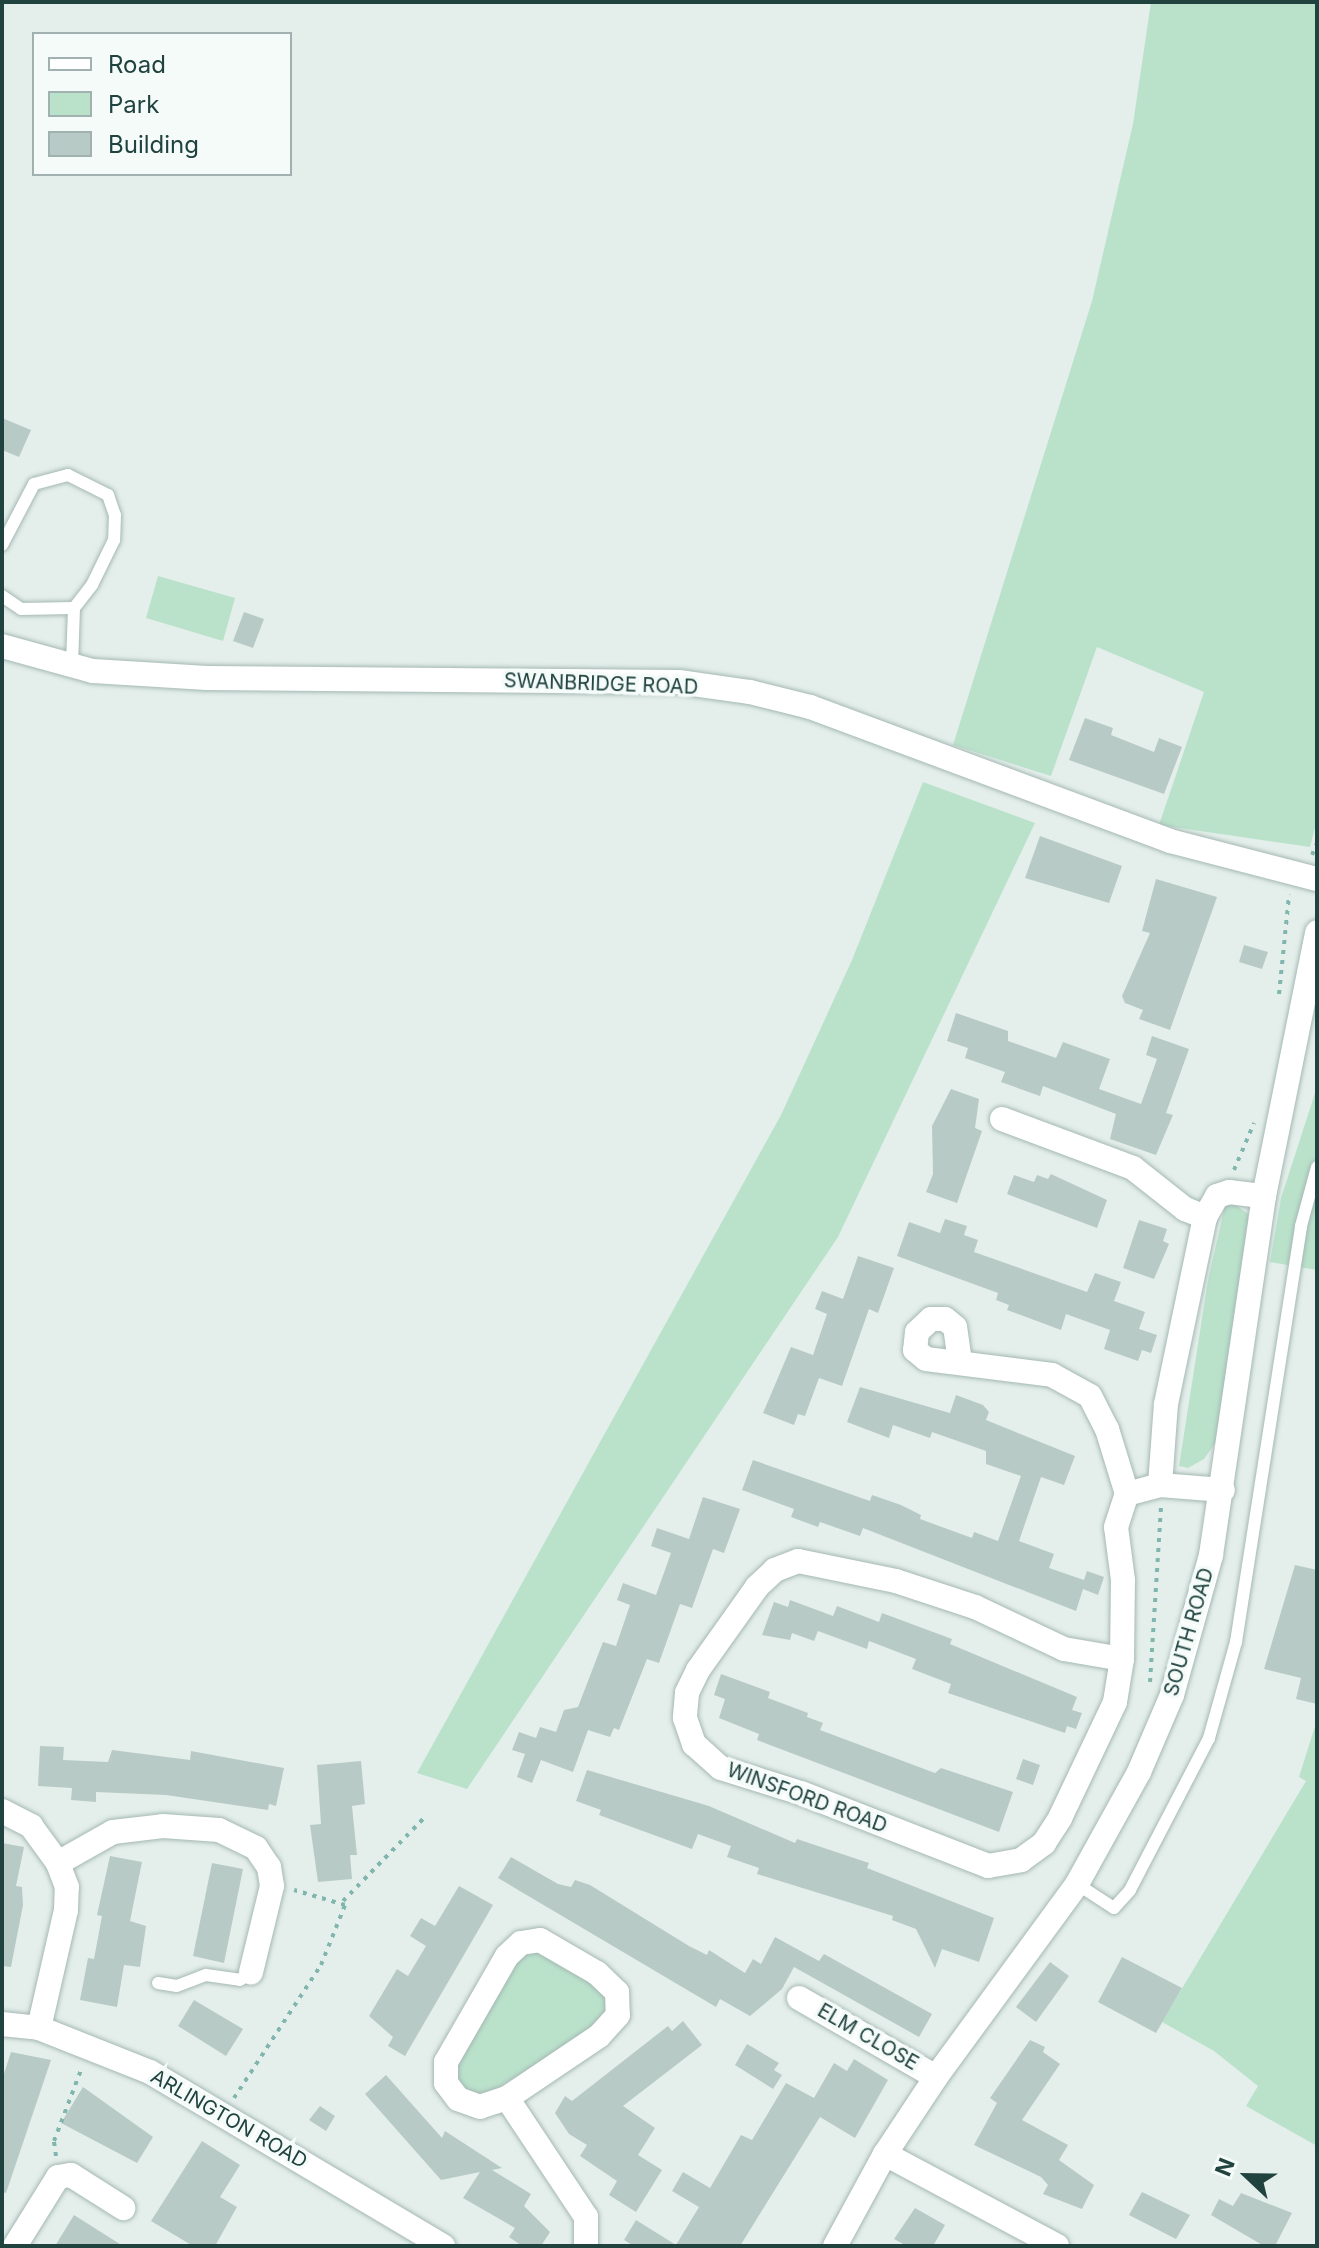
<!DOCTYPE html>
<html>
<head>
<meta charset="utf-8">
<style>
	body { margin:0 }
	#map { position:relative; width:1319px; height:2248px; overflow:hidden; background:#e4efeb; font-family:Inter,sans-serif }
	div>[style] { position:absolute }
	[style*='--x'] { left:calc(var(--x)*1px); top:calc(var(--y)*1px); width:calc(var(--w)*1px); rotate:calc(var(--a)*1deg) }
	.green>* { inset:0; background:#bae2cb }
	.building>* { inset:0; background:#b8cac5 }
	.path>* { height:4px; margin-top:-2px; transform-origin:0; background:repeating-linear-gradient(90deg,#80b6ad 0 4px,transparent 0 10px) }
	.roads { filter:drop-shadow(0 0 2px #a5b8b4) drop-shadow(0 0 2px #a5b8b4) }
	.service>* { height:12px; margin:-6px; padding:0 6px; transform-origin:6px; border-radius:6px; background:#fff }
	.minor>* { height:24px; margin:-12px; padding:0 12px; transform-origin:12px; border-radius:12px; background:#fff }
	.tertiary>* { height:24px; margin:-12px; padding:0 12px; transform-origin:12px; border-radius:12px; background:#fff }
	.secondary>* { height:24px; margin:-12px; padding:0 12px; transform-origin:12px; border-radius:12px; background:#fff }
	span { translate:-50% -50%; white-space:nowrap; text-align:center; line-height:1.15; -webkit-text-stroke:7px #f5fbf9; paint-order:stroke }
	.street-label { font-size:20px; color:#20433f }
	.frame { position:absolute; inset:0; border:4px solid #20433f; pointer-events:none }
	.legend { position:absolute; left:32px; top:32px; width:260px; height:144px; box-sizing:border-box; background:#f5fbf9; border:2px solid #a0b1af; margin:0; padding:10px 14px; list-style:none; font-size:24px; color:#20433f }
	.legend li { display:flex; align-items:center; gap:16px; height:40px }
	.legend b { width:40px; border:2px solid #a0b1af }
	.north { position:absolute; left:1207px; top:2136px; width:80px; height:80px; -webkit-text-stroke:6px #f5fbf9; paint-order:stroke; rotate:292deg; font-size:22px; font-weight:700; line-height:32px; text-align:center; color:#20433f }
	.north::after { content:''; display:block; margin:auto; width:28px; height:36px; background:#20433f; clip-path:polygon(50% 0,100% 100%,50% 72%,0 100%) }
</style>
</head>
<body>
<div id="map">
	<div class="green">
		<div style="clip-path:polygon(1151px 2px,1317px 2px,1317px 820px,1310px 847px,1159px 825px,1204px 692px,1097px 647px,1051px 776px,953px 745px,1092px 301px,1133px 124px)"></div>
		<div style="clip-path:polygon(158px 576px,235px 598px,223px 641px,146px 618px)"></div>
		<div style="clip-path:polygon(923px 782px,1035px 823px,838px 1237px,467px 1789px,417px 1773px,781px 1115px,852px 960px)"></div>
		<div style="clip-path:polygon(1317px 1087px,1317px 1270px,1270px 1262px,1281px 1198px)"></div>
		<div style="clip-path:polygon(1233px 1203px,1248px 1214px,1248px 1226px,1216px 1442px,1204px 1459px,1188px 1468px,1179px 1466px,1208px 1280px,1225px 1206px)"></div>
		<div style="clip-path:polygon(1317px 1720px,1317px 2146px,1246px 2106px,1258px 2086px,1214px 2051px,1162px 2022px,1306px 1781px,1299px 1777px)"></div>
		<div style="clip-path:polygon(531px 1948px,601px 1986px,609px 1996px,606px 2021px,480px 2099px,456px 2083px,456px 2063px,515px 1961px)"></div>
	</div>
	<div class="building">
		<div style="clip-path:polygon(2px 418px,31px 430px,19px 457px,2px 450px)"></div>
		<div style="clip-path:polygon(244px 612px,264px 619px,253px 648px,233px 641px)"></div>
		<div style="clip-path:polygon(1085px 718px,1113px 728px,1111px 735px,1154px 752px,1159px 738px,1182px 747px,1164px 794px,1069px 760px)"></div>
		<div style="clip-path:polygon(1040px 836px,1122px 866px,1109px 903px,1025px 878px)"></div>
		<div style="clip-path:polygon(1156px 879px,1217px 897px,1170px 1030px,1139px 1019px,1143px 1010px,1125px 1003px,1122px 996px,1150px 933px,1142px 931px)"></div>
		<div style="clip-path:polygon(1244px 945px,1268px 952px,1262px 969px,1239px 962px)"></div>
		<div style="clip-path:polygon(956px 1013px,1008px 1031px,1008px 1041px,1056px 1058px,1063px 1042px,1110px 1059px,1099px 1089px,1141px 1104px,1157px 1059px,1146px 1055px,1152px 1036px,1189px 1049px,1166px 1113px,1173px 1115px,1156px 1155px,1110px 1139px,1116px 1114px,1043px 1086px,1040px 1096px,1001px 1082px,1005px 1072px,965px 1058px,968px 1048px,947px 1041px)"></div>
		<div style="clip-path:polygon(951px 1089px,979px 1099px,975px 1128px,982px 1131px,957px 1203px,926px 1192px,933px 1174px,932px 1126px)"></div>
		<div style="clip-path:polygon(1051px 1174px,1107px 1200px,1097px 1228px,1007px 1194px,1014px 1175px,1034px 1182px,1037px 1175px,1048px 1179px)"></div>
		<div style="clip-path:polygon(945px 1219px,967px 1226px,964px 1235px,978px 1240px,974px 1252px,1087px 1292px,1095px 1273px,1121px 1282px,1114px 1301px,1145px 1312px,1139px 1329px,1157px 1335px,1151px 1353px,1142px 1350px,1138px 1361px,1104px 1349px,1110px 1330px,1066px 1314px,1061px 1330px,1007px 1310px,1009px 1305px,996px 1300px,998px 1293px,897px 1256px,909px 1222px,940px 1233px)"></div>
		<div style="clip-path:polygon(1139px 1220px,1167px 1229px,1163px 1241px,1169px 1244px,1154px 1279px,1123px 1268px)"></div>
		<div style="clip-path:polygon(858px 1256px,894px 1268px,878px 1313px,869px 1309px,842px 1386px,819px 1378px,805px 1416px,798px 1414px,794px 1425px,763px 1413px,791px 1347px,813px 1355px,827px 1314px,815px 1309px,822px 1291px,843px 1299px)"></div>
		<div style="clip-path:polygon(860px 1387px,950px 1413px,956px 1395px,983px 1405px,989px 1412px,986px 1420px,1075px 1456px,1064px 1485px,1041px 1477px,1019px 1541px,1054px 1554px,1049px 1568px,1084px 1580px,1087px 1571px,1104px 1577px,1098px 1595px,1083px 1589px,1076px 1611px,863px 1528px,860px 1536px,820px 1522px,818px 1527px,791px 1517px,794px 1509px,742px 1490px,753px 1460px,870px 1501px,872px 1495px,901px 1505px,921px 1515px,920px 1519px,972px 1538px,974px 1532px,998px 1541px,1021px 1476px,986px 1464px,986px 1451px,932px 1432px,930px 1438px,893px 1425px,889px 1438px,847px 1422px)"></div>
		<div style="clip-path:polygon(703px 1497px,740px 1509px,724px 1553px,713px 1549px,692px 1608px,680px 1604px,659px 1663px,647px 1659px,619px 1730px,614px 1728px,610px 1737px,588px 1730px,573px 1772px,541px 1760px,532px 1783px,517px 1777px,525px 1754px,512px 1750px,519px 1732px,536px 1738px,540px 1727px,556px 1732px,564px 1710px,578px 1707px,603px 1642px,616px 1646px,630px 1605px,617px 1600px,623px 1583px,656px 1595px,671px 1553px,651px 1546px,657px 1528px,689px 1539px)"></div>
		<div style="clip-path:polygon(1295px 1565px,1317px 1570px,1317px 1704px,1296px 1699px,1301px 1678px,1264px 1669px)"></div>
		<div style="clip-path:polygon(790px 1600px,833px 1616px,837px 1606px,879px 1622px,882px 1613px,952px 1639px,950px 1644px,1077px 1697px,1072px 1710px,1082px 1713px,1076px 1729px,1067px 1726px,1065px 1733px,948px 1693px,951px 1684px,912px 1669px,916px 1659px,869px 1641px,867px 1649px,818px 1631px,814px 1641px,792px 1633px,790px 1640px,762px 1635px,774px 1602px,788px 1607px)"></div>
		<div style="clip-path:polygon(721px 1674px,770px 1692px,768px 1698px,808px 1713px,807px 1717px,823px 1723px,820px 1730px,935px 1773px,941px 1768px,1013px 1792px,999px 1832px,757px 1740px,759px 1734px,719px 1718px,725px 1699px,714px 1695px)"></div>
		<div style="clip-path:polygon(40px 1746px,64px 1747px,63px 1760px,108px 1762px,112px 1750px,190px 1760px,191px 1751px,284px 1768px,276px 1806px,269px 1804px,268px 1810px,166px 1795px,96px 1792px,96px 1802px,71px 1800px,72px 1788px,38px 1786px)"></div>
		<div style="clip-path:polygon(1023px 1759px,1040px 1765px,1033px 1785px,1016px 1779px)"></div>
		<div style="clip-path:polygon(361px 1761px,365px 1804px,352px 1806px,357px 1855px,350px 1855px,352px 1879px,318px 1882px,310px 1825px,321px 1824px,317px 1765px)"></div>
		<div style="clip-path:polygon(587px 1770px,709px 1806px,795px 1843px,797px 1839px,869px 1863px,867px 1868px,994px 1918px,979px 1962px,942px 1949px,935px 1968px,916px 1929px,892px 1920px,893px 1916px,757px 1874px,759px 1868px,727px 1857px,731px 1846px,698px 1834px,692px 1849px,599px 1815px,601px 1810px,576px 1801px)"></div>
		<div style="clip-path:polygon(2px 1843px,24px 1847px,16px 1886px,22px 1887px,23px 1905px,11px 1967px,2px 1966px)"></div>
		<div style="clip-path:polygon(110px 1856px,142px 1862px,130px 1921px,146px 1926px,140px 1967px,124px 1965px,117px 2007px,80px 2000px,88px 1958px,94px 1959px,102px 1916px,97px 1915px)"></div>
		<div style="clip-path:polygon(511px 1857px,558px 1884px,571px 1887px,575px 1880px,590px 1885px,689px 1946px,707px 1955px,709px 1950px,745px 1973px,753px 1959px,761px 1964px,775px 1937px,819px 1961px,824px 1954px,932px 2014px,919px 2037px,794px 1967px,782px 1989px,750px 2016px,720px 1999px,716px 2007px,498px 1878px)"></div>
		<div style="clip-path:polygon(212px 1863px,243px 1869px,224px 1963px,193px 1956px)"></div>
		<div style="clip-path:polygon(459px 1886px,493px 1905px,405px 2056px,388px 2046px,393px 2037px,369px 2016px,397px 1969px,408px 1976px,426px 1946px,410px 1936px,421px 1918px,435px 1926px)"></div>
		<div style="clip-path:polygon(1122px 1957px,1182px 1988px,1156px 2033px,1098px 2002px)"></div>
		<div style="clip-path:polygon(1050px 1962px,1069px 1976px,1036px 2022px,1016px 2007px)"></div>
		<div style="clip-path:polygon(194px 2000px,243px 2029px,226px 2056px,178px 2026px)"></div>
		<div style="clip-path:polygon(683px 2021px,702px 2045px,623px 2106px,655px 2128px,638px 2155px,662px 2170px,636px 2212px,609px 2195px,617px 2181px,580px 2156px,587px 2145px,569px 2134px,555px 2113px,565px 2096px,572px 2101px,668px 2026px,672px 2031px)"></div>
		<div style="clip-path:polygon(1030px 2040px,1045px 2047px,1043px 2052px,1060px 2064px,1022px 2120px,1068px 2145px,1059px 2160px,1094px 2185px,1082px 2209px,1043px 2194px,1048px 2185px,1041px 2177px,974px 2145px,997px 2103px,990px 2098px)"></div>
		<div style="clip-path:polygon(747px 2044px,779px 2063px,774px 2070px,782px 2075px,773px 2089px,735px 2065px)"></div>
		<div style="clip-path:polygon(11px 2052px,51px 2060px,6px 2193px,2px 2192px,2px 2080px)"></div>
		<div style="clip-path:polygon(854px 2059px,888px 2080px,855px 2138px,820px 2117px,740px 2246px,634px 2246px,624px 2240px,636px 2220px,676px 2245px,699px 2207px,672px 2191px,683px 2172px,710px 2188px,741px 2135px,752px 2140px,786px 2083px,814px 2098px,834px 2063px,847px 2071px)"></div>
		<div style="clip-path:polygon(386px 2075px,442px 2138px,445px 2131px,502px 2168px,492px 2170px,531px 2194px,524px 2206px,550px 2232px,541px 2246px,522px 2246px,509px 2237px,515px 2228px,463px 2198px,480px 2172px,441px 2180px,365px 2094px)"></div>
		<div style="clip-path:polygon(83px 2087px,153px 2137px,137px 2163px,61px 2123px)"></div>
		<div style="clip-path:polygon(320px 2106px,335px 2116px,326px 2131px,309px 2120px)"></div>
		<div style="clip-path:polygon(202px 2141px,240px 2165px,220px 2197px,237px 2207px,215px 2246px,193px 2246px,151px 2221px)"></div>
		<div style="clip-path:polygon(1142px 2192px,1190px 2215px,1176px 2239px,1129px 2215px)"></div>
		<div style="clip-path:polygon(1241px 2193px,1292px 2213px,1275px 2246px,1264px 2246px,1211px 2215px,1219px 2199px,1233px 2206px)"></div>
		<div style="clip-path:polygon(915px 2208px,945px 2225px,933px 2246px,907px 2246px,894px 2239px)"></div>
		<div style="clip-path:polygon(74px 2215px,123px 2246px,55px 2246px)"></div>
	</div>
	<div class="path">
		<div style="--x:1312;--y:855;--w:13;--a:-67"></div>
		<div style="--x:1279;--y:994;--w:100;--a:-84.2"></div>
		<div style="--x:1234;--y:1170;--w:51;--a:-66.9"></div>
		<div style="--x:1150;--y:1682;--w:175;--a:-86.4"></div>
		<div style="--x:343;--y:1901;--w:116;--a:-45.7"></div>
		<div style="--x:234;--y:2098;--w:159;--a:-56.8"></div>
		<div style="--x:321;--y:1965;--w:65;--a:-68.2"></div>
		<div style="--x:345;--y:1905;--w:53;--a:-163.6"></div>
		<div style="--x:56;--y:2156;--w:15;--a:-98"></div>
		<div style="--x:54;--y:2141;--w:76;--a:-69.2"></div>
	</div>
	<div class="roads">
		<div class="service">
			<div style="--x:2;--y:545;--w:69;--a:-62.3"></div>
			<div style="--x:34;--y:484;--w:35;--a:-15"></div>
			<div style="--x:68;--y:475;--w:45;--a:26.6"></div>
			<div style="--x:108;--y:495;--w:21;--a:71"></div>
			<div style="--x:115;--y:515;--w:25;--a:92"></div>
			<div style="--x:114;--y:540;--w:50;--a:116.1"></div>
			<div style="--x:92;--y:585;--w:29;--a:128"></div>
			<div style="--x:74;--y:608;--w:57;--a:92"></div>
			<div style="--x:2;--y:596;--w:23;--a:34"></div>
			<div style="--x:21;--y:609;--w:53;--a:-1.1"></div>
			<div style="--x:1077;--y:1884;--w:44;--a:33"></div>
			<div style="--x:1114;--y:1908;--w:24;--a:-48"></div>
			<div style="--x:1130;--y:1890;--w:171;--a:-62.5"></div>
			<div style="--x:1209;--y:1738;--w:100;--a:-74.3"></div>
			<div style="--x:1236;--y:1642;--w:421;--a:-81.1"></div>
			<div style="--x:1301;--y:1226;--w:61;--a:-74.8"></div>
			<div style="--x:158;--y:1983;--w:19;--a:9"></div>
			<div style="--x:177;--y:1986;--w:31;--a:-21"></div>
			<div style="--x:206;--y:1975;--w:34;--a:8"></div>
			<div style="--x:240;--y:1980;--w:14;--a:-36"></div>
		</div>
		<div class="minor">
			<div style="--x:1002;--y:1119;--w:140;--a:20.5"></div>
			<div style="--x:1133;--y:1168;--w:66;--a:38.3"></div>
			<div style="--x:1185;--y:1209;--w:22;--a:22"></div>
			<div style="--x:1205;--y:1217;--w:24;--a:-60"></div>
			<div style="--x:1217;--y:1196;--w:13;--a:-18"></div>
			<div style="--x:1229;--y:1192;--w:35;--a:7"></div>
			<div style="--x:960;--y:1362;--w:35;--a:-98"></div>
			<div style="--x:955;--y:1327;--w:13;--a:-141"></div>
			<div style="--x:945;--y:1319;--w:14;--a:180"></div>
			<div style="--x:931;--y:1319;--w:19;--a:137"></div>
			<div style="--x:917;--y:1332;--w:18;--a:96"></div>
			<div style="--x:915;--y:1350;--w:14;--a:39"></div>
			<div style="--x:926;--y:1359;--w:127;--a:7.2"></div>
			<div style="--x:1052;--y:1375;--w:43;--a:28.9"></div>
			<div style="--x:1090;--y:1396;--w:37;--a:63"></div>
			<div style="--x:1107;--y:1429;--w:68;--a:72.9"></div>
			<div style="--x:1160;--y:1485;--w:81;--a:-85.8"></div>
			<div style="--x:1166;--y:1404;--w:191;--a:-78.2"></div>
			<div style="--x:1122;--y:1659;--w:59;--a:-170.2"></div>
			<div style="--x:1064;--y:1649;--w:98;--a:-154.7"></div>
			<div style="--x:975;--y:1607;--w:83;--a:-161.8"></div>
			<div style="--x:896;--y:1581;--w:100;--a:-168.5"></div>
			<div style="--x:798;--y:1561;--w:25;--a:159"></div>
			<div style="--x:775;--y:1570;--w:25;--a:137"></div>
			<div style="--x:757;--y:1587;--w:102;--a:125.4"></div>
			<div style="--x:698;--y:1670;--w:25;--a:116"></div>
			<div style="--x:687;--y:1693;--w:25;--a:95"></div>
			<div style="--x:685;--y:1718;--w:28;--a:71"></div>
			<div style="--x:694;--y:1744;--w:36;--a:42"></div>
			<div style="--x:721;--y:1768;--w:84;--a:17.4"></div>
			<div style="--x:801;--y:1793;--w:201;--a:21.3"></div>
			<div style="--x:988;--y:1866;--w:34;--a:-10"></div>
			<div style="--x:1021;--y:1860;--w:29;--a:-36"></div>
			<div style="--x:1044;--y:1843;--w:30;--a:-57"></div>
			<div style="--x:1060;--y:1818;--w:128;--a:-64.6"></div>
			<div style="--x:1115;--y:1702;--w:44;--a:-80.8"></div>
			<div style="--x:1122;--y:1659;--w:79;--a:-89.3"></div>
			<div style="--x:1123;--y:1580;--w:53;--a:-97.5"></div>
			<div style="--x:1116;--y:1527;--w:35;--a:-72"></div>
			<div style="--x:1127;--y:1494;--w:34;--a:-15"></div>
			<div style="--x:1160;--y:1485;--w:63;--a:4.5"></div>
			<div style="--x:2;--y:1811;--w:33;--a:27"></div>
			<div style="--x:31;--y:1826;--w:46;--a:53.9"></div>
			<div style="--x:58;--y:1863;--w:63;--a:-29.4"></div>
			<div style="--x:113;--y:1832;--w:50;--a:-6.8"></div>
			<div style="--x:163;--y:1826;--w:56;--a:4.1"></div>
			<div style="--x:219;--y:1830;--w:41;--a:25.9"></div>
			<div style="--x:256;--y:1848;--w:23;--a:56"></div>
			<div style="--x:269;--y:1867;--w:19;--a:81"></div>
			<div style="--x:272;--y:1886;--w:89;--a:103.7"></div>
			<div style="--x:540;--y:1940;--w:66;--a:30.1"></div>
			<div style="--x:597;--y:1973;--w:28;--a:44"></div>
			<div style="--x:617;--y:1992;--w:23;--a:88"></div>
			<div style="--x:618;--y:2015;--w:28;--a:132"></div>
			<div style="--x:599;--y:2036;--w:111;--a:146"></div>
			<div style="--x:507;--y:2098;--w:28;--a:162"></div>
			<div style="--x:480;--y:2107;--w:23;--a:-160"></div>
			<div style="--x:458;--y:2099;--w:20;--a:-127"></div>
			<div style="--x:446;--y:2083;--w:21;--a:-90"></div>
			<div style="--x:446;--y:2062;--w:122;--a:-60.1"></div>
			<div style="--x:507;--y:1956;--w:19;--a:-43"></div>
			<div style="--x:521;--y:1943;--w:19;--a:-9"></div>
			<div style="--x:799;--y:1998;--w:158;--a:30"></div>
			<div style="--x:2;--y:2024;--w:37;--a:6"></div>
			<div style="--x:39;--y:2028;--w:119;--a:21.6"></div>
			<div style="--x:150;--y:2072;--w:341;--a:30.7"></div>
			<div style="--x:39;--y:2028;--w:121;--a:-77.1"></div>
			<div style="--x:66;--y:1910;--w:23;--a:-88"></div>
			<div style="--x:67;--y:1887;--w:26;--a:-111"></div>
			<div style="--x:507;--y:2098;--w:143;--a:56.4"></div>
			<div style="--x:586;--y:2217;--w:29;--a:90"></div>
			<div style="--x:885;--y:2154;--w:195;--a:28.1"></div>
			<div style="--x:15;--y:2246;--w:81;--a:-58.1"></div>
			<div style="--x:58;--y:2177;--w:13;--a:-9"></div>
			<div style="--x:71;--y:2175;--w:62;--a:32.4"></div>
		</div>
		<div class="tertiary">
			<div style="--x:2;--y:646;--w:94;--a:15.4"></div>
			<div style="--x:93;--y:671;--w:114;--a:3.5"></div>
			<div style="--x:207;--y:678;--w:472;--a:0.5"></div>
			<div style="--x:679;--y:682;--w:72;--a:8"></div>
			<div style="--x:750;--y:692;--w:62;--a:14"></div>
			<div style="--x:810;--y:707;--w:384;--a:20.4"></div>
			<div style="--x:1170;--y:841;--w:152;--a:14.5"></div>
		</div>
		<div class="secondary">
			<div style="--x:835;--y:2246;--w:105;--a:-61.5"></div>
			<div style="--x:885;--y:2154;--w:92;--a:-56.5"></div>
			<div style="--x:936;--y:2077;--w:239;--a:-53.8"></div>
			<div style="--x:1077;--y:1884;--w:128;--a:-61"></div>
			<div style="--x:1139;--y:1772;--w:84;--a:-66.8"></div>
			<div style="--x:1172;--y:1695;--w:145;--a:-74.4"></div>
			<div style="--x:1211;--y:1555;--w:363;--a:-81.6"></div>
			<div style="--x:1264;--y:1196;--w:269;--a:-78.6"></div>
		</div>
	</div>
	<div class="street-label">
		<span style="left:601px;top:684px;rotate:2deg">SWANBRIDGE ROAD</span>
		<span style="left:1189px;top:1632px;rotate:-74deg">SOUTH ROAD</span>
		<span style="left:807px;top:1798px;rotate:20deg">WINSFORD ROAD</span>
		<span style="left:868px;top:2037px;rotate:30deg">ELM CLOSE</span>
		<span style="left:229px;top:2119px;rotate:30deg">ARLINGTON ROAD</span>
	</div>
	<div class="frame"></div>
	<ul class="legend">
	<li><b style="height:10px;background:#fff"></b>Road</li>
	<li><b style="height:22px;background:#bae2cb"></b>Park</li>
	<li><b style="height:22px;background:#b8cac5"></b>Building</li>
	</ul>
	<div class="north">N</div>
</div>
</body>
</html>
